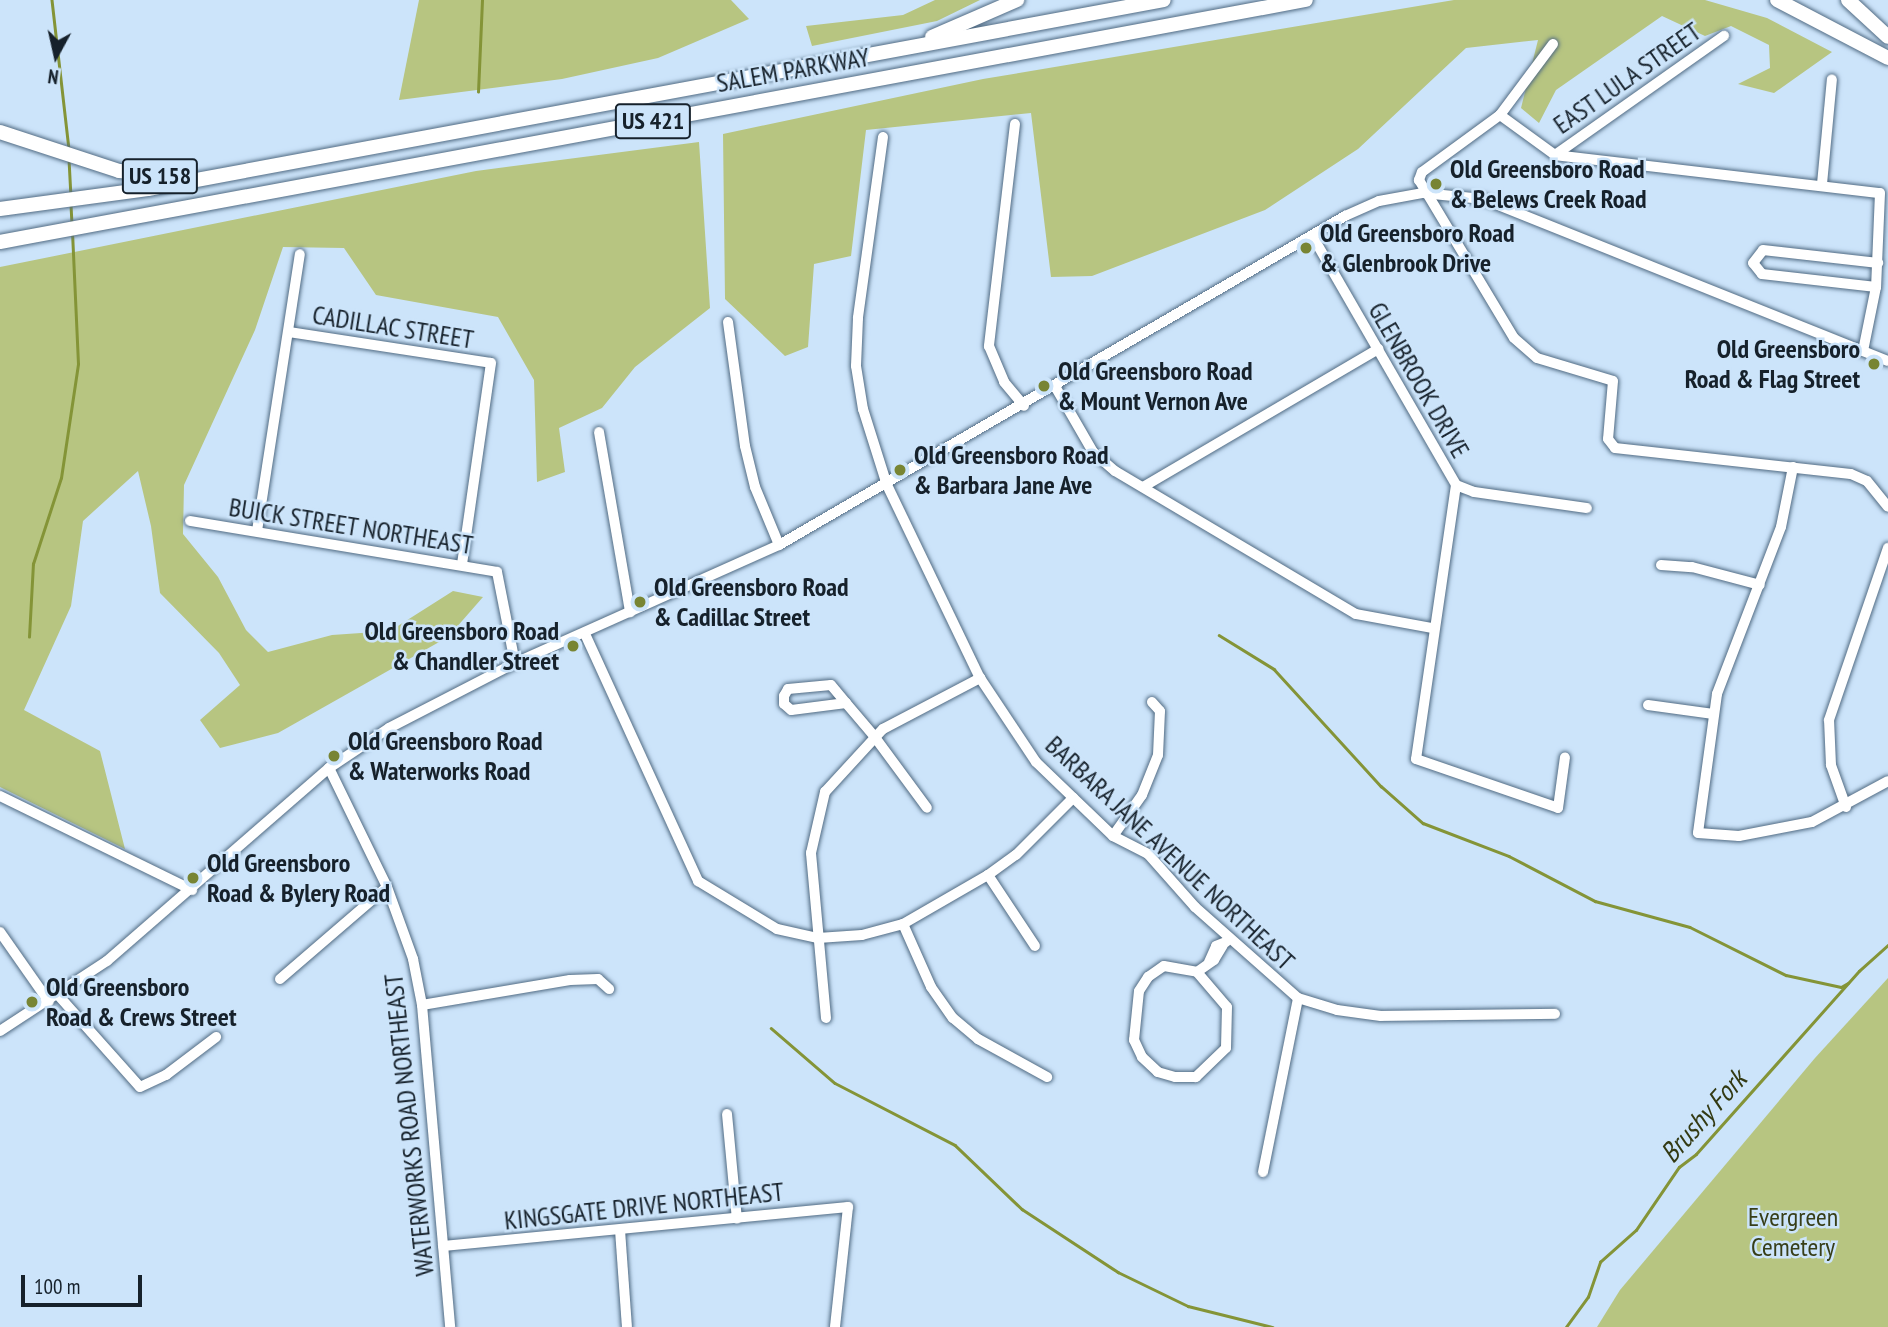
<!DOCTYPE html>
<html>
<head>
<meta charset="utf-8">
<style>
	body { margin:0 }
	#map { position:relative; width:1888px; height:1327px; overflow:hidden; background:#cce4fa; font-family:"PT Sans Narrow",sans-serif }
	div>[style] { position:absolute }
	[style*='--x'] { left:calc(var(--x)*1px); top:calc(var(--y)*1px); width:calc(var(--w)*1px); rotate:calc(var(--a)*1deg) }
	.green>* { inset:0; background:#b7c581 }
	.stream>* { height:2.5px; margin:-1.25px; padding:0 1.25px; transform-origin:1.25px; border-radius:1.25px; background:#849437 }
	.roads { filter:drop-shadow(0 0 2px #516b83) drop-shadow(0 0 2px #516b83) }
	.minor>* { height:10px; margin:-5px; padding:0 5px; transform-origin:5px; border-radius:5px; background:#fff }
	.highway>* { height:14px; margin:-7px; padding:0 7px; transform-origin:7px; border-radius:7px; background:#fff }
	.dots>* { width:19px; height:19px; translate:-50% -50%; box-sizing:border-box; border:4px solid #cce4fa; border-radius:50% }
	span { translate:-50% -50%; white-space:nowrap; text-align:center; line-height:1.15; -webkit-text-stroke:5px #cce4fa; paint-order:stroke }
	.shield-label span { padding:2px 5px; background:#cce4fa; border:2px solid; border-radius:5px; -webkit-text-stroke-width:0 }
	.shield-label { font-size:24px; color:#16212b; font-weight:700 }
	.street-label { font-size:26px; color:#16212b }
	.poi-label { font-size:26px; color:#16212b; font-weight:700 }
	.left { translate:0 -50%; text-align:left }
	.right { translate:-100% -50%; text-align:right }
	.park-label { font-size:26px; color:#373e18 }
	.water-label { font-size:28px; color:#333a13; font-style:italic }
	.north { position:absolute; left:21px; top:21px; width:70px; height:70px; -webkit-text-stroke:5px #cce4fa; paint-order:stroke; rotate:188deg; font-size:19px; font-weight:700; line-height:28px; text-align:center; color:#16212b }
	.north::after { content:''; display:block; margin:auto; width:24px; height:32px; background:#16212b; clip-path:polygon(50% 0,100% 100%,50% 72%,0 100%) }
	.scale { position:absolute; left:21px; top:1275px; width:121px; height:32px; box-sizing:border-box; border:4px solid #16212b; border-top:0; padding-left:9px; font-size:21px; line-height:24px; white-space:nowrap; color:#16212b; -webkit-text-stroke:5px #cce4fa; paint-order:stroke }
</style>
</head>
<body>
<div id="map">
	<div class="green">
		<div style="clip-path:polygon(419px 0,731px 0,749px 19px,658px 58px,562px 79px,399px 100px)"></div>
		<div style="clip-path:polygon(935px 0,980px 0,937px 21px,812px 46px,806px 26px,903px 15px)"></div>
		<div style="clip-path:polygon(1454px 0,1705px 0,1767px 18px,1832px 52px,1774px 93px,1738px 84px,1770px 68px,1769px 45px,1731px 26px,1705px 36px,1662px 16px,1556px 90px,1539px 123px,1521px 108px,1538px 40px,1466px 48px,1358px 149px,1265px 210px,1092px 276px,1051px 277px,1031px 113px,866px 130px,851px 256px,814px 264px,808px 347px,785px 356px,725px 299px,723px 134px,983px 79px)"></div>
		<div style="clip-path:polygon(699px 142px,710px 308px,635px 367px,602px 408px,559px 428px,565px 472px,537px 482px,534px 380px,498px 317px,376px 295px,344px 248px,283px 247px,255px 330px,184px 485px,183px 534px,218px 577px,246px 630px,268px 652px,332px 635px,390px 631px,453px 591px,483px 597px,448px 637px,278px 733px,220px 748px,200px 720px,240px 685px,219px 653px,160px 593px,151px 526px,138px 471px,83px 521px,71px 606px,24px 710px,100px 751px,125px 849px,0 787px,0 267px,476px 171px)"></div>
		<div style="clip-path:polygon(1888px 978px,1888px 1327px,1597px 1327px,1620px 1290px,1815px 1058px)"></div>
	</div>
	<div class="stream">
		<div style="--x:52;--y:0;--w:150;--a:83.5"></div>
		<div style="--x:478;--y:92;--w:92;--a:-87.5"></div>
		<div style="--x:69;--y:159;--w:36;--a:87"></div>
		<div style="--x:71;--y:205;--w:18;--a:87"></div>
		<div style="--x:1219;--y:635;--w:65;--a:31.7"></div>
		<div style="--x:1274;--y:669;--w:159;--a:47.6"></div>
		<div style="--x:1381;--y:786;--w:56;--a:41.4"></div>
		<div style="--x:1423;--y:823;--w:92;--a:21"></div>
		<div style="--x:1509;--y:856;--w:97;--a:27.6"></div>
		<div style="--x:1595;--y:901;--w:98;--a:15.3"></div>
		<div style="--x:1690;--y:927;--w:107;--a:26.6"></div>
		<div style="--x:1786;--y:975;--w:56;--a:12.3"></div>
		<div style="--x:1841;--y:987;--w:8;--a:-30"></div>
		<div style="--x:29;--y:637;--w:73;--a:-86.9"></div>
		<div style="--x:33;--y:564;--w:90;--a:-72"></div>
		<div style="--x:61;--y:478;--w:115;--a:-81.5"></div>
		<div style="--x:78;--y:364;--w:131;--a:-92.6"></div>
		<div style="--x:771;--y:1028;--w:84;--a:40.7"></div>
		<div style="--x:835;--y:1083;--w:135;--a:27.3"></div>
		<div style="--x:955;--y:1145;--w:93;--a:43.7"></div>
		<div style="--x:1022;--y:1209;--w:115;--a:33.3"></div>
		<div style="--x:1118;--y:1272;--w:78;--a:25.9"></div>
		<div style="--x:1188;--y:1306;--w:87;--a:14"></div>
		<div style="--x:1566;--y:1327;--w:37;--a:-54"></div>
		<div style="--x:1588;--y:1297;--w:37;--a:-71"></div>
		<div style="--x:1600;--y:1262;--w:48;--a:-41.6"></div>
		<div style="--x:1636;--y:1230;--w:76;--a:-55.7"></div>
		<div style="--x:1679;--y:1167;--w:21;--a:-37"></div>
		<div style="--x:1696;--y:1154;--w:245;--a:-48.3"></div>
		<div style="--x:1859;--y:971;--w:39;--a:-42"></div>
	</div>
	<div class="roads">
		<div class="minor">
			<div style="--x:1553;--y:44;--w:89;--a:126.7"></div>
			<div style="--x:1500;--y:115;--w:97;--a:143.8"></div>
			<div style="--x:1422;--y:172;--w:9;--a:111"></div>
			<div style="--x:1419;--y:180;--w:184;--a:59"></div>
			<div style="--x:1514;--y:338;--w:30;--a:41"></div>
			<div style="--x:1537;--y:358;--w:79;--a:16.8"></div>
			<div style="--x:1613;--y:381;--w:58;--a:94.9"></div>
			<div style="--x:1608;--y:439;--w:11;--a:52"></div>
			<div style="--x:1615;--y:448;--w:237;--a:6.3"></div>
			<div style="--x:1851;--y:474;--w:17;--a:24"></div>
			<div style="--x:1867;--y:481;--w:33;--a:51"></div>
			<div style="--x:1500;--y:115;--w:68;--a:36"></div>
			<div style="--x:1555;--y:155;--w:327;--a:6.7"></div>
			<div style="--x:1880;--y:193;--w:94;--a:92.4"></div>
			<div style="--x:1876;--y:287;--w:65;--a:101.5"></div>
			<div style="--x:1015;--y:124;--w:224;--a:96.7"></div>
			<div style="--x:989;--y:346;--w:39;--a:67"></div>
			<div style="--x:1004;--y:382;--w:31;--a:50"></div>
			<div style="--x:883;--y:137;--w:183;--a:97.9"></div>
			<div style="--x:858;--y:318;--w:48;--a:92.4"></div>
			<div style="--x:856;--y:366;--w:44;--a:80.8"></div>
			<div style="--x:863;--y:409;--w:80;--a:72.5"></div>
			<div style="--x:887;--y:485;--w:214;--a:64.3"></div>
			<div style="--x:980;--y:678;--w:101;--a:56.3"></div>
			<div style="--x:1036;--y:762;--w:107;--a:43.9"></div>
			<div style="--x:1113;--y:836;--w:39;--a:27"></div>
			<div style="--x:1148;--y:854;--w:71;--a:48.4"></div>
			<div style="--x:1195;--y:907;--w:137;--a:41.5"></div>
			<div style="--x:1298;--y:998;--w:41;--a:17.1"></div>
			<div style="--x:1337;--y:1010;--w:44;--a:7.8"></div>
			<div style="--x:1381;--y:1016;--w:174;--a:-0.7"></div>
			<div style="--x:1555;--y:155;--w:207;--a:-35.2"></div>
			<div style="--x:1822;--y:184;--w:105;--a:-84.6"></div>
			<div style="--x:1313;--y:237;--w:286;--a:60"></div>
			<div style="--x:1456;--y:485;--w:277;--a:98.3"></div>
			<div style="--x:1416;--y:759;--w:150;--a:19"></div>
			<div style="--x:1558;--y:808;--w:51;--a:-82.2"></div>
			<div style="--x:1876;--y:287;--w:115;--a:-173.5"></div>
			<div style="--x:1762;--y:274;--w:14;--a:-129"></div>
			<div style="--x:1753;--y:263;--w:16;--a:-52"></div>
			<div style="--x:1763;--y:250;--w:116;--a:6.4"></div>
			<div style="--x:728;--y:322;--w:125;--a:82.2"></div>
			<div style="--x:745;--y:446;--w:42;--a:76.3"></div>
			<div style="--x:755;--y:487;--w:63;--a:67.5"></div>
			<div style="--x:289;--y:332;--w:204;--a:8.7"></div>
			<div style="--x:491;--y:363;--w:203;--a:98.2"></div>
			<div style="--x:1056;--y:388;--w:74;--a:60"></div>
			<div style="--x:1093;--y:452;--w:29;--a:41"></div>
			<div style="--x:1115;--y:471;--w:280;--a:30.7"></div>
			<div style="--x:1356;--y:614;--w:77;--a:10.4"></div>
			<div style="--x:599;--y:432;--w:183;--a:80.2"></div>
			<div style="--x:1793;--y:467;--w:61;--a:101.3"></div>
			<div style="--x:1781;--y:527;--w:179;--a:111"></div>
			<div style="--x:1717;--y:694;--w:140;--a:97.8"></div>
			<div style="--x:1698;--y:833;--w:41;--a:4.2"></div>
			<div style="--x:1739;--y:836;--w:74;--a:-10.9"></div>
			<div style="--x:1812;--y:822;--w:86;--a:-28.3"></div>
			<div style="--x:1456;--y:485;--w:19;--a:21"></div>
			<div style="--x:1474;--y:492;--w:114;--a:8.1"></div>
			<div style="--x:1143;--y:487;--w:273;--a:-30.4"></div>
			<div style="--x:190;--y:521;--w:311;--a:9.4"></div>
			<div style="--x:497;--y:572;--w:93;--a:78.8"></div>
			<div style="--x:257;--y:531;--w:280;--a:-81.2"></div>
			<div style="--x:1661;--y:565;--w:31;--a:4"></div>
			<div style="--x:1692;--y:567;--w:70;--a:14.8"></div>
			<div style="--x:585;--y:634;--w:272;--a:65.4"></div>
			<div style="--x:698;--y:881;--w:92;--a:31.3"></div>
			<div style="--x:777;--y:929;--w:42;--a:12.4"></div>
			<div style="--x:818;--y:938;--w:44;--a:-3.9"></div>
			<div style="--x:862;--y:935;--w:42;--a:-15"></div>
			<div style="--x:903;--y:924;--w:98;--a:-30"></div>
			<div style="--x:988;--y:875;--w:34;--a:-36"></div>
			<div style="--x:1016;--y:855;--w:81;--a:-45"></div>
			<div style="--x:846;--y:703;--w:55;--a:172.7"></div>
			<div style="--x:791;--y:710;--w:9;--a:-139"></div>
			<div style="--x:784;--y:704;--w:8;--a:-90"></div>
			<div style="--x:784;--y:696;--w:8;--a:-60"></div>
			<div style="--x:788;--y:689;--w:43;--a:-5.3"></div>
			<div style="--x:831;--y:685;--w:23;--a:50"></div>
			<div style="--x:846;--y:703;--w:43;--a:49.7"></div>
			<div style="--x:874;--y:736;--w:89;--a:53.6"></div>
			<div style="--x:1648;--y:705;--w:66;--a:7.9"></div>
			<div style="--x:329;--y:768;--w:132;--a:64"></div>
			<div style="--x:387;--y:887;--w:77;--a:70.1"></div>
			<div style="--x:413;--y:959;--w:47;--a:78.9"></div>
			<div style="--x:422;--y:1005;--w:323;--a:85"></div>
			<div style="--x:0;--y:796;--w:214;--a:26.1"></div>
			<div style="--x:1846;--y:807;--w:45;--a:-109.7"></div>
			<div style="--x:1831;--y:765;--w:45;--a:-92.5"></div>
			<div style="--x:1829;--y:720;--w:182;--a:-71.1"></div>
			<div style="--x:1113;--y:836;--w:50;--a:-54.7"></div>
			<div style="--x:1142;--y:795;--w:43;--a:-68.2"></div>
			<div style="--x:1158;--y:755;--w:44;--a:-87.4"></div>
			<div style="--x:1160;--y:711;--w:12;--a:-132"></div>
			<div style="--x:988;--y:875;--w:85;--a:56.5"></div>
			<div style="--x:903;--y:924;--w:69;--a:66"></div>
			<div style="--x:931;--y:987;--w:38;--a:55"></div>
			<div style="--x:953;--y:1018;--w:33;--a:40"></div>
			<div style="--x:978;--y:1039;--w:79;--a:28.8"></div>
			<div style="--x:0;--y:932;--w:85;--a:55"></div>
			<div style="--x:1209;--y:962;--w:17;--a:-66"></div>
			<div style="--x:1216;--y:946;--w:11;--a:-22"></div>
			<div style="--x:1197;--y:972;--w:46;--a:49.4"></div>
			<div style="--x:1227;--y:1007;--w:41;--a:91.4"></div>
			<div style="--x:1226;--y:1048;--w:42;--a:136"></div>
			<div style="--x:1196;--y:1077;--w:21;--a:180"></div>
			<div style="--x:1175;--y:1077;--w:18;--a:-164"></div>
			<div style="--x:1158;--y:1072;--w:22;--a:-137"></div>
			<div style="--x:1142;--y:1057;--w:19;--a:-115"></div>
			<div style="--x:1134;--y:1040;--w:49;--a:-84.2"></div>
			<div style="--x:1139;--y:991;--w:17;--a:-57"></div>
			<div style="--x:1148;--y:977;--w:19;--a:-35"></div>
			<div style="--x:1164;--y:966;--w:34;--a:10"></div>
			<div style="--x:1197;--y:972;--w:21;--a:-35"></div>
			<div style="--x:1214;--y:960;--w:17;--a:-59"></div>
			<div style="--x:280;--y:979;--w:141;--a:-40.7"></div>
			<div style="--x:58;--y:995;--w:123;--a:48.3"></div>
			<div style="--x:140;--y:1087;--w:29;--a:-25"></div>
			<div style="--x:166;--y:1075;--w:63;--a:-37.2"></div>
			<div style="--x:422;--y:1005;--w:150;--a:-9.6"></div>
			<div style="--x:570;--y:980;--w:28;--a:-2"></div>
			<div style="--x:598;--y:979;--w:15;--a:42"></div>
			<div style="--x:826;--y:1018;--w:166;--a:-95.2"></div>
			<div style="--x:811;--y:853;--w:63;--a:-77.1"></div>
			<div style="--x:825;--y:792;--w:86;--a:-47.4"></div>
			<div style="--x:883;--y:729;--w:110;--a:-27.7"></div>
			<div style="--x:0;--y:1031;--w:128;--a:-33.2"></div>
			<div style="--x:107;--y:961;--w:294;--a:-41"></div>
			<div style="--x:329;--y:768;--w:72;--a:-33.7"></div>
			<div style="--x:389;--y:728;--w:142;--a:-27.3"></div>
			<div style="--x:515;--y:663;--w:289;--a:-24.1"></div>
			<div style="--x:779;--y:545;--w:655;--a:-30.17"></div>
			<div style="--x:1345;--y:216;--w:37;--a:-24"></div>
			<div style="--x:1379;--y:201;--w:45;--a:-10.3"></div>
			<div style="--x:1423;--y:193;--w:60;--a:5.7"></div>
			<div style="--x:1483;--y:199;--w:436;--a:21.8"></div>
			<div style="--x:727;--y:1114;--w:105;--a:84.6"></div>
			<div style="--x:1263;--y:1172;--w:177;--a:-78.6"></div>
			<div style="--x:620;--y:1230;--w:97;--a:85.9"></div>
			<div style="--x:443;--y:1246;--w:407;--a:-5.5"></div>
			<div style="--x:848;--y:1207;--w:121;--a:96.2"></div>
		</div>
		<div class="highway">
			<div style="--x:1777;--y:0;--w:125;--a:27.6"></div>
			<div style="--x:1848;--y:0;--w:54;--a:42.8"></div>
			<div style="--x:932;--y:37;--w:93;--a:-23.5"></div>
			<div style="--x:0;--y:132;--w:125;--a:18.1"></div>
			<div style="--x:119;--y:171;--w:60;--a:4.8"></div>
			<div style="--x:0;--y:209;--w:149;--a:-7.7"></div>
			<div style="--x:148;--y:189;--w:1033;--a:-10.54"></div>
			<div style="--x:0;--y:242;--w:1328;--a:-10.5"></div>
		</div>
	</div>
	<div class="dots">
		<div style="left:1436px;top:184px;background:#788534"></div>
		<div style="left:1306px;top:248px;background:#788534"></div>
		<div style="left:1874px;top:364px;background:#788534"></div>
		<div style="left:1044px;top:386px;background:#788534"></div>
		<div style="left:900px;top:470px;background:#788534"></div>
		<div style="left:640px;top:602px;background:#788534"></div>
		<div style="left:573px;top:646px;background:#788534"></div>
		<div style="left:334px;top:756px;background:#788534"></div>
		<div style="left:193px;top:878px;background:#788534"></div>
		<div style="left:32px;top:1002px;background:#788534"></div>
	</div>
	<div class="shield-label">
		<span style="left:653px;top:121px">US 421</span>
		<span style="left:160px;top:176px">US 158</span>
	</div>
	<div class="street-label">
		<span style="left:793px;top:70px;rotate:-10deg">SALEM PARKWAY</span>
		<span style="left:1627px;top:78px;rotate:-35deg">EAST LULA STREET</span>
		<span style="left:393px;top:327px;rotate:9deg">CADILLAC STREET</span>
		<span style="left:1419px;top:380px;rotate:60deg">GLENBROOK DRIVE</span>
		<span style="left:351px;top:526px;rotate:9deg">BUICK STREET NORTHEAST</span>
		<span style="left:1170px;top:853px;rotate:43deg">BARBARA JANE AVENUE NORTHEAST</span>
		<span style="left:409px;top:1125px;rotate:-96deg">WATERWORKS ROAD NORTHEAST</span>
		<span style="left:644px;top:1206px;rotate:-6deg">KINGSGATE DRIVE NORTHEAST</span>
	</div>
	<div class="poi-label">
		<span class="left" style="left:1450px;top:184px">Old Greensboro Road<br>&amp; Belews Creek Road</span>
		<span class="left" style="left:1320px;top:248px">Old Greensboro Road<br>&amp; Glenbrook Drive</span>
		<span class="right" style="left:1860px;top:364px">Old Greensboro<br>Road &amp; Flag Street</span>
		<span class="left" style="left:1058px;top:386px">Old Greensboro Road<br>&amp; Mount Vernon Ave</span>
		<span class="left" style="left:914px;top:470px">Old Greensboro Road<br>&amp; Barbara Jane Ave</span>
		<span class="left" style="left:654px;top:602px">Old Greensboro Road<br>&amp; Cadillac Street</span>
		<span class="right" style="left:559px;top:646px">Old Greensboro Road<br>&amp; Chandler Street</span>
		<span class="left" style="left:348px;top:756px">Old Greensboro Road<br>&amp; Waterworks Road</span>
		<span class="left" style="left:207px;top:878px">Old Greensboro<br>Road &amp; Bylery Road</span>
		<span class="left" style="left:46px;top:1002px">Old Greensboro<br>Road &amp; Crews Street</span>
	</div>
	<div class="park-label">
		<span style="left:1793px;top:1232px">Evergreen<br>Cemetery</span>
	</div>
	<div class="water-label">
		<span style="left:1703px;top:1116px;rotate:-48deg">Brushy Fork</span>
	</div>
	<div class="north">N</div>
	<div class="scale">100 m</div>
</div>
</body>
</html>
